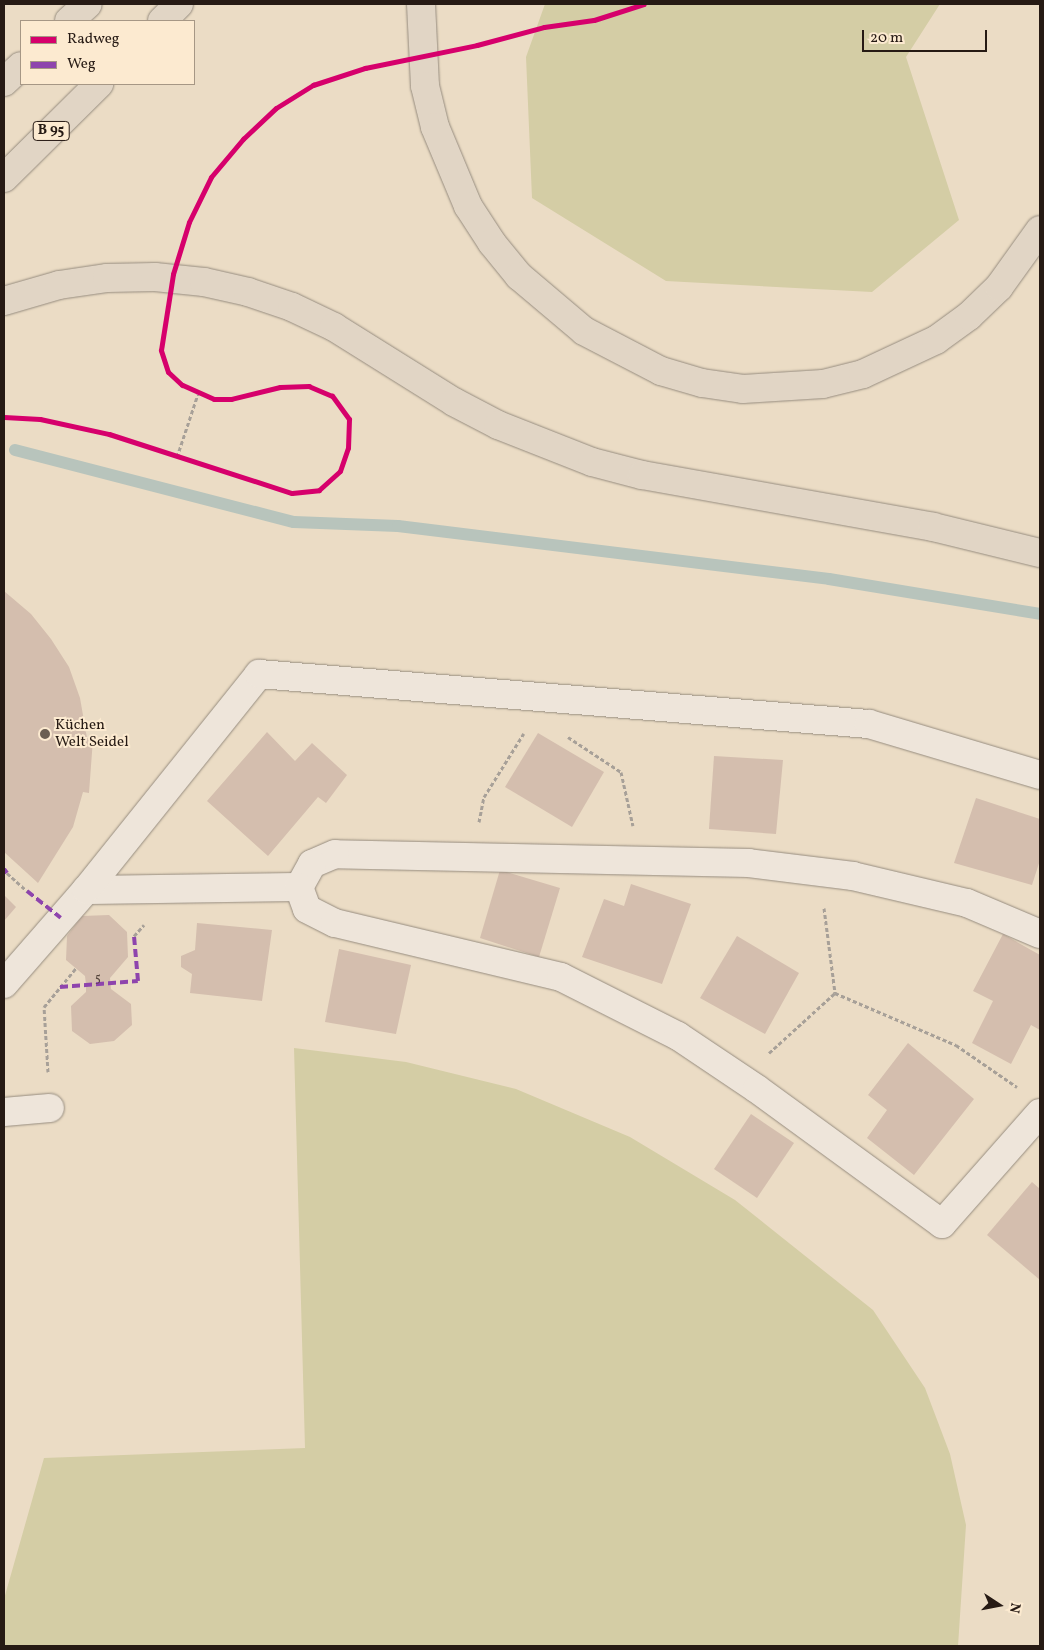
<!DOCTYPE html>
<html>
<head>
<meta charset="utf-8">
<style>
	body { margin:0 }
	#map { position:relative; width:1044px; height:1650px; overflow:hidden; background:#ebdcc5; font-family:Vollkorn,serif }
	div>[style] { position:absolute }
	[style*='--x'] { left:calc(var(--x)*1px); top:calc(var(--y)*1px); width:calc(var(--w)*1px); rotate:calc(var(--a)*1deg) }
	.green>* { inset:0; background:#d4cda5 }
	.stream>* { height:12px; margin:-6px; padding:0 6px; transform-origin:6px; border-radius:6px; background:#b8c4bc }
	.building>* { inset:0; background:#d4beae }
	.path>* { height:3px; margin-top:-1.5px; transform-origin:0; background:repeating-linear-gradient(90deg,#a7a098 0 4px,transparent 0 6.5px) }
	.roads { filter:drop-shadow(0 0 1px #968c7f) drop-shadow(0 0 1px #968c7f) }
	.minor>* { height:28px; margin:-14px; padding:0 14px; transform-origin:14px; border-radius:14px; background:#eee5da }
	.highway>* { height:28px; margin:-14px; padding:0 14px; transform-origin:14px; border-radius:14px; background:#e1d5c5 }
	.quiet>* { height:4px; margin-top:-2px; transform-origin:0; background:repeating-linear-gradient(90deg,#8e44ad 0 8px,transparent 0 12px) }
	.cycleway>* { height:5px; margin:-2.5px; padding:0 2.5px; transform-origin:2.5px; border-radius:2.5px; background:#d6006c }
	.dots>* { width:14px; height:14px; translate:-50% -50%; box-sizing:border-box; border:2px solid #fcead0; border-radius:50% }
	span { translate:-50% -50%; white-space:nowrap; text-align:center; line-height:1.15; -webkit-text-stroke:4px #fcead0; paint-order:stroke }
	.number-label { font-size:12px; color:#52433a }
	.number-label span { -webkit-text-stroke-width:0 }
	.shield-label span { padding:1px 4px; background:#fcead0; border:1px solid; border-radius:4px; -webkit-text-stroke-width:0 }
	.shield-label { font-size:14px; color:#261a14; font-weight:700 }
	.poi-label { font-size:15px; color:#261a14 }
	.left { translate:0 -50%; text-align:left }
	.frame { position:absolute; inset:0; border:5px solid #261a14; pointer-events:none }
	.legend { position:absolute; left:20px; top:20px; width:175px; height:65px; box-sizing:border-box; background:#fcead0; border:1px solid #a69785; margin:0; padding:6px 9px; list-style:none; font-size:15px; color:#261a14 }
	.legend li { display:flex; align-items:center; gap:10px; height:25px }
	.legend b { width:25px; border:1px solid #a69785 }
	.north { position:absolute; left:974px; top:1580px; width:50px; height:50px; -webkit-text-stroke:4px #fcead0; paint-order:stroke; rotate:101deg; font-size:14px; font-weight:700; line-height:20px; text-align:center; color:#261a14 }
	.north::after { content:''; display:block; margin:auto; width:18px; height:22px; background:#261a14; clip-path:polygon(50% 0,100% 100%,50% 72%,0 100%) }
	.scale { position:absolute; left:862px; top:30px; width:125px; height:22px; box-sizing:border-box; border:2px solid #261a14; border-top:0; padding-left:6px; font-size:15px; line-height:18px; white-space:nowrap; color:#261a14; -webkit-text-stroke:4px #fcead0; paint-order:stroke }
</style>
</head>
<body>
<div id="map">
	<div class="green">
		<div style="clip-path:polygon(545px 4px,940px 4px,906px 57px,959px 220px,872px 292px,666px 281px,532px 198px,526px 57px)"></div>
		<div style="clip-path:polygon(294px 1048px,406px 1062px,516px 1089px,630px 1137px,735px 1200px,873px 1310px,925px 1388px,950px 1454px,966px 1525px,958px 1646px,4px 1646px,4px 1599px,44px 1458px,305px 1448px)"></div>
	</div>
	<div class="stream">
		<div style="--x:15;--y:450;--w:288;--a:14.5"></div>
		<div style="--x:294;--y:522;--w:104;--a:2.2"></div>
		<div style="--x:398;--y:526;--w:434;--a:7"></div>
		<div style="--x:829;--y:579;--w:214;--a:9.4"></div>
	</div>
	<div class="building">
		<div style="clip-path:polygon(4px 591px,31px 614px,51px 639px,69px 667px,80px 698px,87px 738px,93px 739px,89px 793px,83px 792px,73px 827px,38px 883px,4px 852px)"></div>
		<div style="clip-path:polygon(267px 732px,295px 761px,312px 743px,347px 775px,326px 803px,318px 797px,268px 856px,207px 801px)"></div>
		<div style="clip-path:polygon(538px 733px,604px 772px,572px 827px,505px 787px)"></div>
		<div style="clip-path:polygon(714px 756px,783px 760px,776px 834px,709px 829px)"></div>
		<div style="clip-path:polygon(976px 798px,1040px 819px,1040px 860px,1032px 885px,954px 863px)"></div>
		<div style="clip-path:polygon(500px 870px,560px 888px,539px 957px,480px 938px)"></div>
		<div style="clip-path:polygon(631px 884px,691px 904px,662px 984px,582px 957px,604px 899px,624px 906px)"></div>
		<div style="clip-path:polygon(4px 895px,16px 907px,4px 921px)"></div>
		<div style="clip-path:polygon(109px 915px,127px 932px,128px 957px,110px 978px,111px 989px,131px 1004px,132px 1025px,114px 1041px,90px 1044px,72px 1031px,71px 1006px,86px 992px,86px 985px,85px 976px,66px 960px,67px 936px,82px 916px)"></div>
		<div style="clip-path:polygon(197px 923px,272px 930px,262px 1001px,190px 993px,192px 974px,181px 967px,181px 956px,195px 950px)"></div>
		<div style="clip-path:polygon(1003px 934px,1040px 955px,1040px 1030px,1031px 1025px,1011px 1064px,972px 1043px,993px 1001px,973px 991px)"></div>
		<div style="clip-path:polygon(737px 936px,799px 973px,765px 1034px,700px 998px)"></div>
		<div style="clip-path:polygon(339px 949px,411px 965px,396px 1034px,325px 1022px)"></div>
		<div style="clip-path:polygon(908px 1043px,974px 1099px,914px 1175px,867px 1138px,887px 1110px,868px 1095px)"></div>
		<div style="clip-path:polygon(751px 1114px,794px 1143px,757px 1198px,714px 1169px)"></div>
		<div style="clip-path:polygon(1032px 1182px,1040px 1189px,1040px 1280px,987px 1235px)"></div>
	</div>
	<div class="path">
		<div style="--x:177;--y:457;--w:66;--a:-71.6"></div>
		<div style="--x:568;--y:737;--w:64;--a:33.4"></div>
		<div style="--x:621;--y:772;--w:55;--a:77.5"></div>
		<div style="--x:479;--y:822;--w:25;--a:-79"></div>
		<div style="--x:484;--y:797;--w:75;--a:-58"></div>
		<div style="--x:7;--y:873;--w:27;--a:42"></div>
		<div style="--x:824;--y:908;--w:86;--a:82.6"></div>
		<div style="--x:835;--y:993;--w:132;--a:23.3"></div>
		<div style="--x:956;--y:1045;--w:74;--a:34.5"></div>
		<div style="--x:134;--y:936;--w:15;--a:-48"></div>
		<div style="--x:769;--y:1053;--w:89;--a:-42.3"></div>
		<div style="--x:48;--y:1072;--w:65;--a:-93.5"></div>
		<div style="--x:44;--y:1007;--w:50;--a:-50.6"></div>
	</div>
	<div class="roads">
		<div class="minor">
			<div style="--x:86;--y:890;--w:213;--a:-0.8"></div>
			<div style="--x:1040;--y:934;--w:79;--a:-157"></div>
			<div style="--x:967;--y:903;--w:117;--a:-166.7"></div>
			<div style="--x:853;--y:876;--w:105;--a:-172.9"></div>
			<div style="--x:749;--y:863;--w:414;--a:-178.8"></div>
			<div style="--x:335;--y:854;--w:25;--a:157"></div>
			<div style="--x:312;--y:864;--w:26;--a:119"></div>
			<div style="--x:299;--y:887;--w:23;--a:70"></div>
			<div style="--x:307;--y:909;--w:31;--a:27"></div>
			<div style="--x:335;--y:923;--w:232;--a:13.4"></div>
			<div style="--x:561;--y:977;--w:131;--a:26.8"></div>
			<div style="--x:678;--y:1036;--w:95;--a:33.9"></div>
			<div style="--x:757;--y:1089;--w:229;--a:36.1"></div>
			<div style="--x:942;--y:1224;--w:148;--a:-48.6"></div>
			<div style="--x:4;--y:984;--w:125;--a:-48.9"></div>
			<div style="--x:86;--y:890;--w:277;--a:-51.3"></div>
			<div style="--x:259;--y:674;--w:612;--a:4.69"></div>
			<div style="--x:869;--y:724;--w:178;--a:16.6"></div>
			<div style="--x:4;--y:1112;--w:46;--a:-5"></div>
		</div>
		<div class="highway">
			<div style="--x:421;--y:4;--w:82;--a:87.2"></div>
			<div style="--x:425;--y:86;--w:42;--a:76.3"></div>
			<div style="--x:435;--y:127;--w:86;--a:67.3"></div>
			<div style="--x:468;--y:206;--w:44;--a:57"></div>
			<div style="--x:492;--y:243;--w:43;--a:50.7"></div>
			<div style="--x:519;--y:276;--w:85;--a:40.2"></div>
			<div style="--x:584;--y:331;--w:87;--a:27.5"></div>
			<div style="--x:661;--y:371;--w:43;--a:16.3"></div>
			<div style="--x:702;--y:383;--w:41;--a:8.3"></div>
			<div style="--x:743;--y:389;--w:80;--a:-3.6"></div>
			<div style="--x:823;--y:384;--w:41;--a:-14"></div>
			<div style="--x:863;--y:374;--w:81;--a:-25"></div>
			<div style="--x:936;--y:340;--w:41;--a:-36"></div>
			<div style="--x:969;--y:316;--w:42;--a:-44"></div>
			<div style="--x:999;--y:287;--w:70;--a:-54.3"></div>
			<div style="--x:69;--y:21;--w:25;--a:-42"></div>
			<div style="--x:162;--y:21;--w:24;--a:-45"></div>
			<div style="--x:4;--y:82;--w:23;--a:-43"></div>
			<div style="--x:4;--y:178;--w:134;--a:-44.7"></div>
			<div style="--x:4;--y:301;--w:57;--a:-16.2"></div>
			<div style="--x:59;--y:285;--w:49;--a:-8.3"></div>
			<div style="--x:107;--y:278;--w:48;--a:-1.2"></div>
			<div style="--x:155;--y:277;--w:49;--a:5.8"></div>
			<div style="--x:204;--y:282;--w:45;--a:12.8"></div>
			<div style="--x:248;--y:292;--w:46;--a:18.8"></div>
			<div style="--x:292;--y:307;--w:47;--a:25.5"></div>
			<div style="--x:334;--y:327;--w:142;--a:32"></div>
			<div style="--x:454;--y:402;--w:50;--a:27.6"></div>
			<div style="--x:498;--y:425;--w:101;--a:21.5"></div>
			<div style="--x:592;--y:462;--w:52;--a:14.6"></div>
			<div style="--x:642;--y:475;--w:296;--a:10.1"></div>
			<div style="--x:933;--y:527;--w:110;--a:13.7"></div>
		</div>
	</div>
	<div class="quiet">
		<div style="--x:4;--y:869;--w:5;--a:53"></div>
		<div style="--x:27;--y:891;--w:43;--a:38.5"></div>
		<div style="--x:60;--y:987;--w:78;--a:-4.4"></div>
		<div style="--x:138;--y:981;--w:45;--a:-95.1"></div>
	</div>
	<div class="cycleway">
		<div style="--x:4;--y:417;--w:36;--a:3"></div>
		<div style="--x:40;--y:419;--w:71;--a:12.3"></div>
		<div style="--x:109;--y:434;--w:192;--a:17.9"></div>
		<div style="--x:292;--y:493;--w:27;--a:-6"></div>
		<div style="--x:319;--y:490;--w:28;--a:-42"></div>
		<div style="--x:340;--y:471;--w:24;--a:-71"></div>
		<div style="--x:348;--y:448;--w:29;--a:-88"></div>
		<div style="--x:349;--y:419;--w:29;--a:-126"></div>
		<div style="--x:332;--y:396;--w:25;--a:-157"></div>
		<div style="--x:309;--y:386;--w:29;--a:178"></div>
		<div style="--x:280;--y:387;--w:50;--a:166.2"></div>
		<div style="--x:231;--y:399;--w:17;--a:180"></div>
		<div style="--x:214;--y:399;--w:35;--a:-156"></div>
		<div style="--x:182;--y:385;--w:19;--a:-137"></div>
		<div style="--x:168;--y:372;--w:23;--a:-108"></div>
		<div style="--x:161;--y:350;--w:77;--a:-81"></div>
		<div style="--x:173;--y:274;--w:54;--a:-72.9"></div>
		<div style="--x:189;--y:222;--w:50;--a:-63.9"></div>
		<div style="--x:211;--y:177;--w:50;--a:-49.9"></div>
		<div style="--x:243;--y:139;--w:45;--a:-43.2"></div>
		<div style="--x:276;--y:108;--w:44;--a:-31.9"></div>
		<div style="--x:313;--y:85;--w:55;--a:-18.1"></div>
		<div style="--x:365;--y:68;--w:114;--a:-11.6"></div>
		<div style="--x:477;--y:45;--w:69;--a:-15"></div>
		<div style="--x:544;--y:27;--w:50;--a:-8"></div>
		<div style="--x:594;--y:20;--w:52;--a:-17.7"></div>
	</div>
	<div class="dots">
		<div style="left:45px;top:734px;background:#6b5e52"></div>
	</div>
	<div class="number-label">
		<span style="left:98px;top:980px">5</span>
	</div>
	<div class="shield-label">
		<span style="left:51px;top:131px">B 95</span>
	</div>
	<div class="poi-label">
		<span class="left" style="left:55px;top:734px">Küchen<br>Welt Seidel</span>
	</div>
	<div class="frame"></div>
	<ul class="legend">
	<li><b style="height:6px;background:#d6006c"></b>Radweg</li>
	<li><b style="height:6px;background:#8e44ad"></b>Weg</li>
	</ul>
	<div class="north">N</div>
	<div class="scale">20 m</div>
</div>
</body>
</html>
